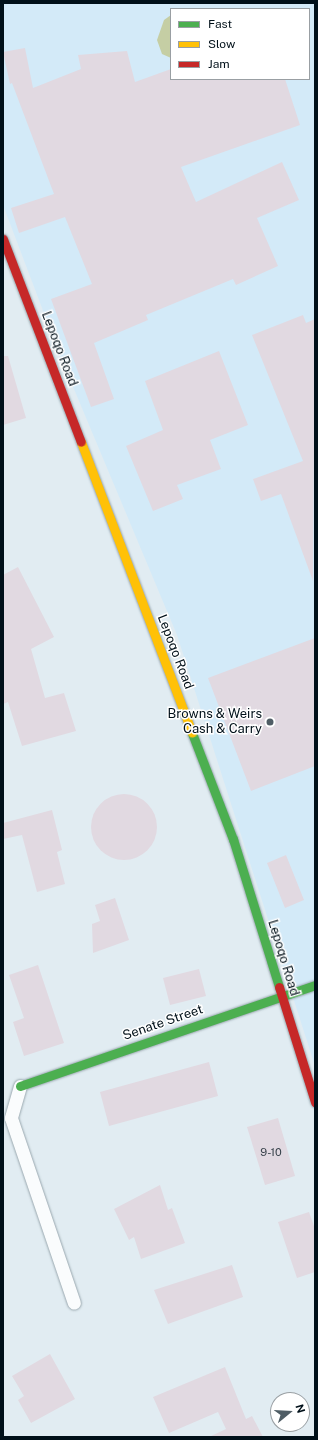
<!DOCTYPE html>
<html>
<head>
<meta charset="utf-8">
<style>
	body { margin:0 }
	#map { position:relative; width:318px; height:1440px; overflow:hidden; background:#e1ecf2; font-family:"Public Sans",sans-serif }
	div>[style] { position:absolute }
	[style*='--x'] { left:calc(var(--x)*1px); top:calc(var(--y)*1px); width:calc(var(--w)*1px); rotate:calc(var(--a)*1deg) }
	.built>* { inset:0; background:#d3eaf8 }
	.forest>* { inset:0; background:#c5cea4 }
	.building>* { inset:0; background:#e1d9e1 }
	.round { border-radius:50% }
	.roads { filter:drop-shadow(0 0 1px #9aa8af) drop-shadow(0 0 1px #9aa8af) }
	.lane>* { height:13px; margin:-6.5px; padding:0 6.5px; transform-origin:6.5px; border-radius:6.5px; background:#fafcfd }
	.fast>* { height:9px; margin:-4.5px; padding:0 4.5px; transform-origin:4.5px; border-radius:4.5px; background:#4caf50 }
	.slow>* { height:9px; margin:-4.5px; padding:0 4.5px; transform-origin:4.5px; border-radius:4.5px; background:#ffc107 }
	.jam>* { height:9px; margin:-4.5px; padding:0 4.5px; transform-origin:4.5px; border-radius:4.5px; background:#c62828 }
	.dots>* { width:11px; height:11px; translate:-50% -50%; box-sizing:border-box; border:2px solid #fff; border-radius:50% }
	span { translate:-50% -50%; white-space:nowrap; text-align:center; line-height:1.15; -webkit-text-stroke:3px #fff; paint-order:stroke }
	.number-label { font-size:11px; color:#38424b }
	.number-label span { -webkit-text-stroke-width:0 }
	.street-label { font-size:13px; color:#001019 }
	.poi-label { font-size:13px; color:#001019 }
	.right { translate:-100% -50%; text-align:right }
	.frame { position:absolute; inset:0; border:4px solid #001019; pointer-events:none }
	.legend { position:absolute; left:170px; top:8px; width:140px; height:72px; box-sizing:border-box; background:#fff; border:1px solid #999fa3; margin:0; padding:5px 7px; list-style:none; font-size:12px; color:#001019 }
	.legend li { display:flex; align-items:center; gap:8px; height:20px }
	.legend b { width:20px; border:1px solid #999fa3 }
	.north { position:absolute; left:270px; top:1392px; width:40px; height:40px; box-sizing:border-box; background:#fff; border:1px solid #999fa3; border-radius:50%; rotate:72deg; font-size:11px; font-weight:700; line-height:16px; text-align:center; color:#001019 }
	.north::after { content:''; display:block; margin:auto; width:14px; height:18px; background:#4f5d65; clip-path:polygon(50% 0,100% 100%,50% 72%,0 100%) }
</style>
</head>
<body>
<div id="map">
	<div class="built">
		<div style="clip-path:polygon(evenodd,3px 3px,315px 3px,315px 1066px,177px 635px,61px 358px,3px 205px,3px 3px,171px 9px,309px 9px,309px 79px,171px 79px,171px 9px)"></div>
	</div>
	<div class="forest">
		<div style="clip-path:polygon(171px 15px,171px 58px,162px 54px,157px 40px,164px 20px)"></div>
	</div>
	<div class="building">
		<div style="clip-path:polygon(25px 48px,33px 88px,81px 69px,78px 55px,127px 51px,135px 82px,171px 69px,171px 79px,285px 79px,300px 125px,181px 167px,196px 202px,282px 162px,299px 200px,257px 218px,278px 266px,236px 285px,233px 279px,146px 315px,148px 320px,94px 343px,114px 399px,91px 407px,51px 299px,92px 284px,65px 217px,19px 233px,11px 208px,54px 194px,12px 83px,10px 84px,3px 52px)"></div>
		<div style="clip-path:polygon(303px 315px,306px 323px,315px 319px,313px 581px,281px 494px,261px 501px,253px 479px,303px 461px,252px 335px)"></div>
		<div style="clip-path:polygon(219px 351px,248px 425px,210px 440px,221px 469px,177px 485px,183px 499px,153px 511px,126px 446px,163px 430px,145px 381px)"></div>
		<div style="clip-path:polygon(3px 356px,8px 356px,26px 418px,3px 425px)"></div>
		<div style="clip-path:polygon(18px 567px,54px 637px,31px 649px,45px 698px,64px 693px,76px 731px,22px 746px,8px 702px,3px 704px,3px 575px)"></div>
		<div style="clip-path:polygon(315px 638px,315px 766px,251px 791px,208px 678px)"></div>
		<div class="round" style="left:91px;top:794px;width:66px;height:66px"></div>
		<div style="clip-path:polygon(52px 810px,62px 850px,57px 852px,65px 884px,37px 892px,22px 835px,3px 839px,3px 823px)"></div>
		<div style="clip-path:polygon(286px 855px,304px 900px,285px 908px,267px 863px)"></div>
		<div style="clip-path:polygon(115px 898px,129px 940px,93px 953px,92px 924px,100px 921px,95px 905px)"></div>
		<div style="clip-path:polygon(38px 965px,64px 1043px,24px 1056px,13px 1022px,24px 1018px,9px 975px)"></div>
		<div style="clip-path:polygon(199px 969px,206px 996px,170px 1005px,163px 978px)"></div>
		<div style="clip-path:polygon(209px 1062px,218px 1096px,109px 1126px,100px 1092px)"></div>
		<div style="clip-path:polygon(278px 1118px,295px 1176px,265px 1185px,247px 1127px)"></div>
		<div style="clip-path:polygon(160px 1185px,168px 1210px,172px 1208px,185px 1243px,141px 1259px,134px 1237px,129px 1240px,114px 1209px)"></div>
		<div style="clip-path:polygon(309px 1212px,315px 1229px,315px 1272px,297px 1278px,278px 1222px)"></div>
		<div style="clip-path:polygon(232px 1265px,243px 1297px,168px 1324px,154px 1290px)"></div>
		<div style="clip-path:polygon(50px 1354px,75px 1399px,31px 1423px,18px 1400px,24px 1396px,12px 1376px)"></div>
		<div style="clip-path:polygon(225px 1367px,246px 1419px,252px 1416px,263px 1437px,209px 1437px,226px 1429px,218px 1412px,169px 1433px,153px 1397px)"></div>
	</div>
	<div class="roads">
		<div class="lane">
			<div style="--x:20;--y:1086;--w:33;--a:106"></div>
			<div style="--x:11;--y:1118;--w:195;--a:71.2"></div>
		</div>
		<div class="fast">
			<div style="--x:192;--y:733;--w:114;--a:68.9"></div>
			<div style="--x:233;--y:839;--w:155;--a:72.7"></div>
			<div style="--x:20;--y:1086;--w:312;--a:-18.9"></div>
		</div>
		<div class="slow">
			<div style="--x:81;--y:442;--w:311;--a:69.1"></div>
		</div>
		<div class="jam">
			<div style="--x:3;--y:239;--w:217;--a:69"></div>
			<div style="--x:279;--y:987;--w:121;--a:72.6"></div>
		</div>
	</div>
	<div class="dots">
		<div style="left:270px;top:722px;background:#4f5d65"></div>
	</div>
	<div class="number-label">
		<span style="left:271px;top:1152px">9-10</span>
	</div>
	<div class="street-label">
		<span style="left:59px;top:349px;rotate:69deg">Lepoqo Road</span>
		<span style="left:175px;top:652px;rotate:69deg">Lepoqo Road</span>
		<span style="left:283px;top:958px;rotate:73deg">Lepoqo Road</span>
		<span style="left:163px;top:1023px;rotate:-19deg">Senate Street</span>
	</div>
	<div class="poi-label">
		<span class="right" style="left:262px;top:722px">Browns &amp; Weirs<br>Cash &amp; Carry</span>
	</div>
	<div class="frame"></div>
	<ul class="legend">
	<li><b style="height:5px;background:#4caf50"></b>Fast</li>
	<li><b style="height:5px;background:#ffc107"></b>Slow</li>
	<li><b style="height:5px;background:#c62828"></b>Jam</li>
	</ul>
	<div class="north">N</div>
</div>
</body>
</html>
